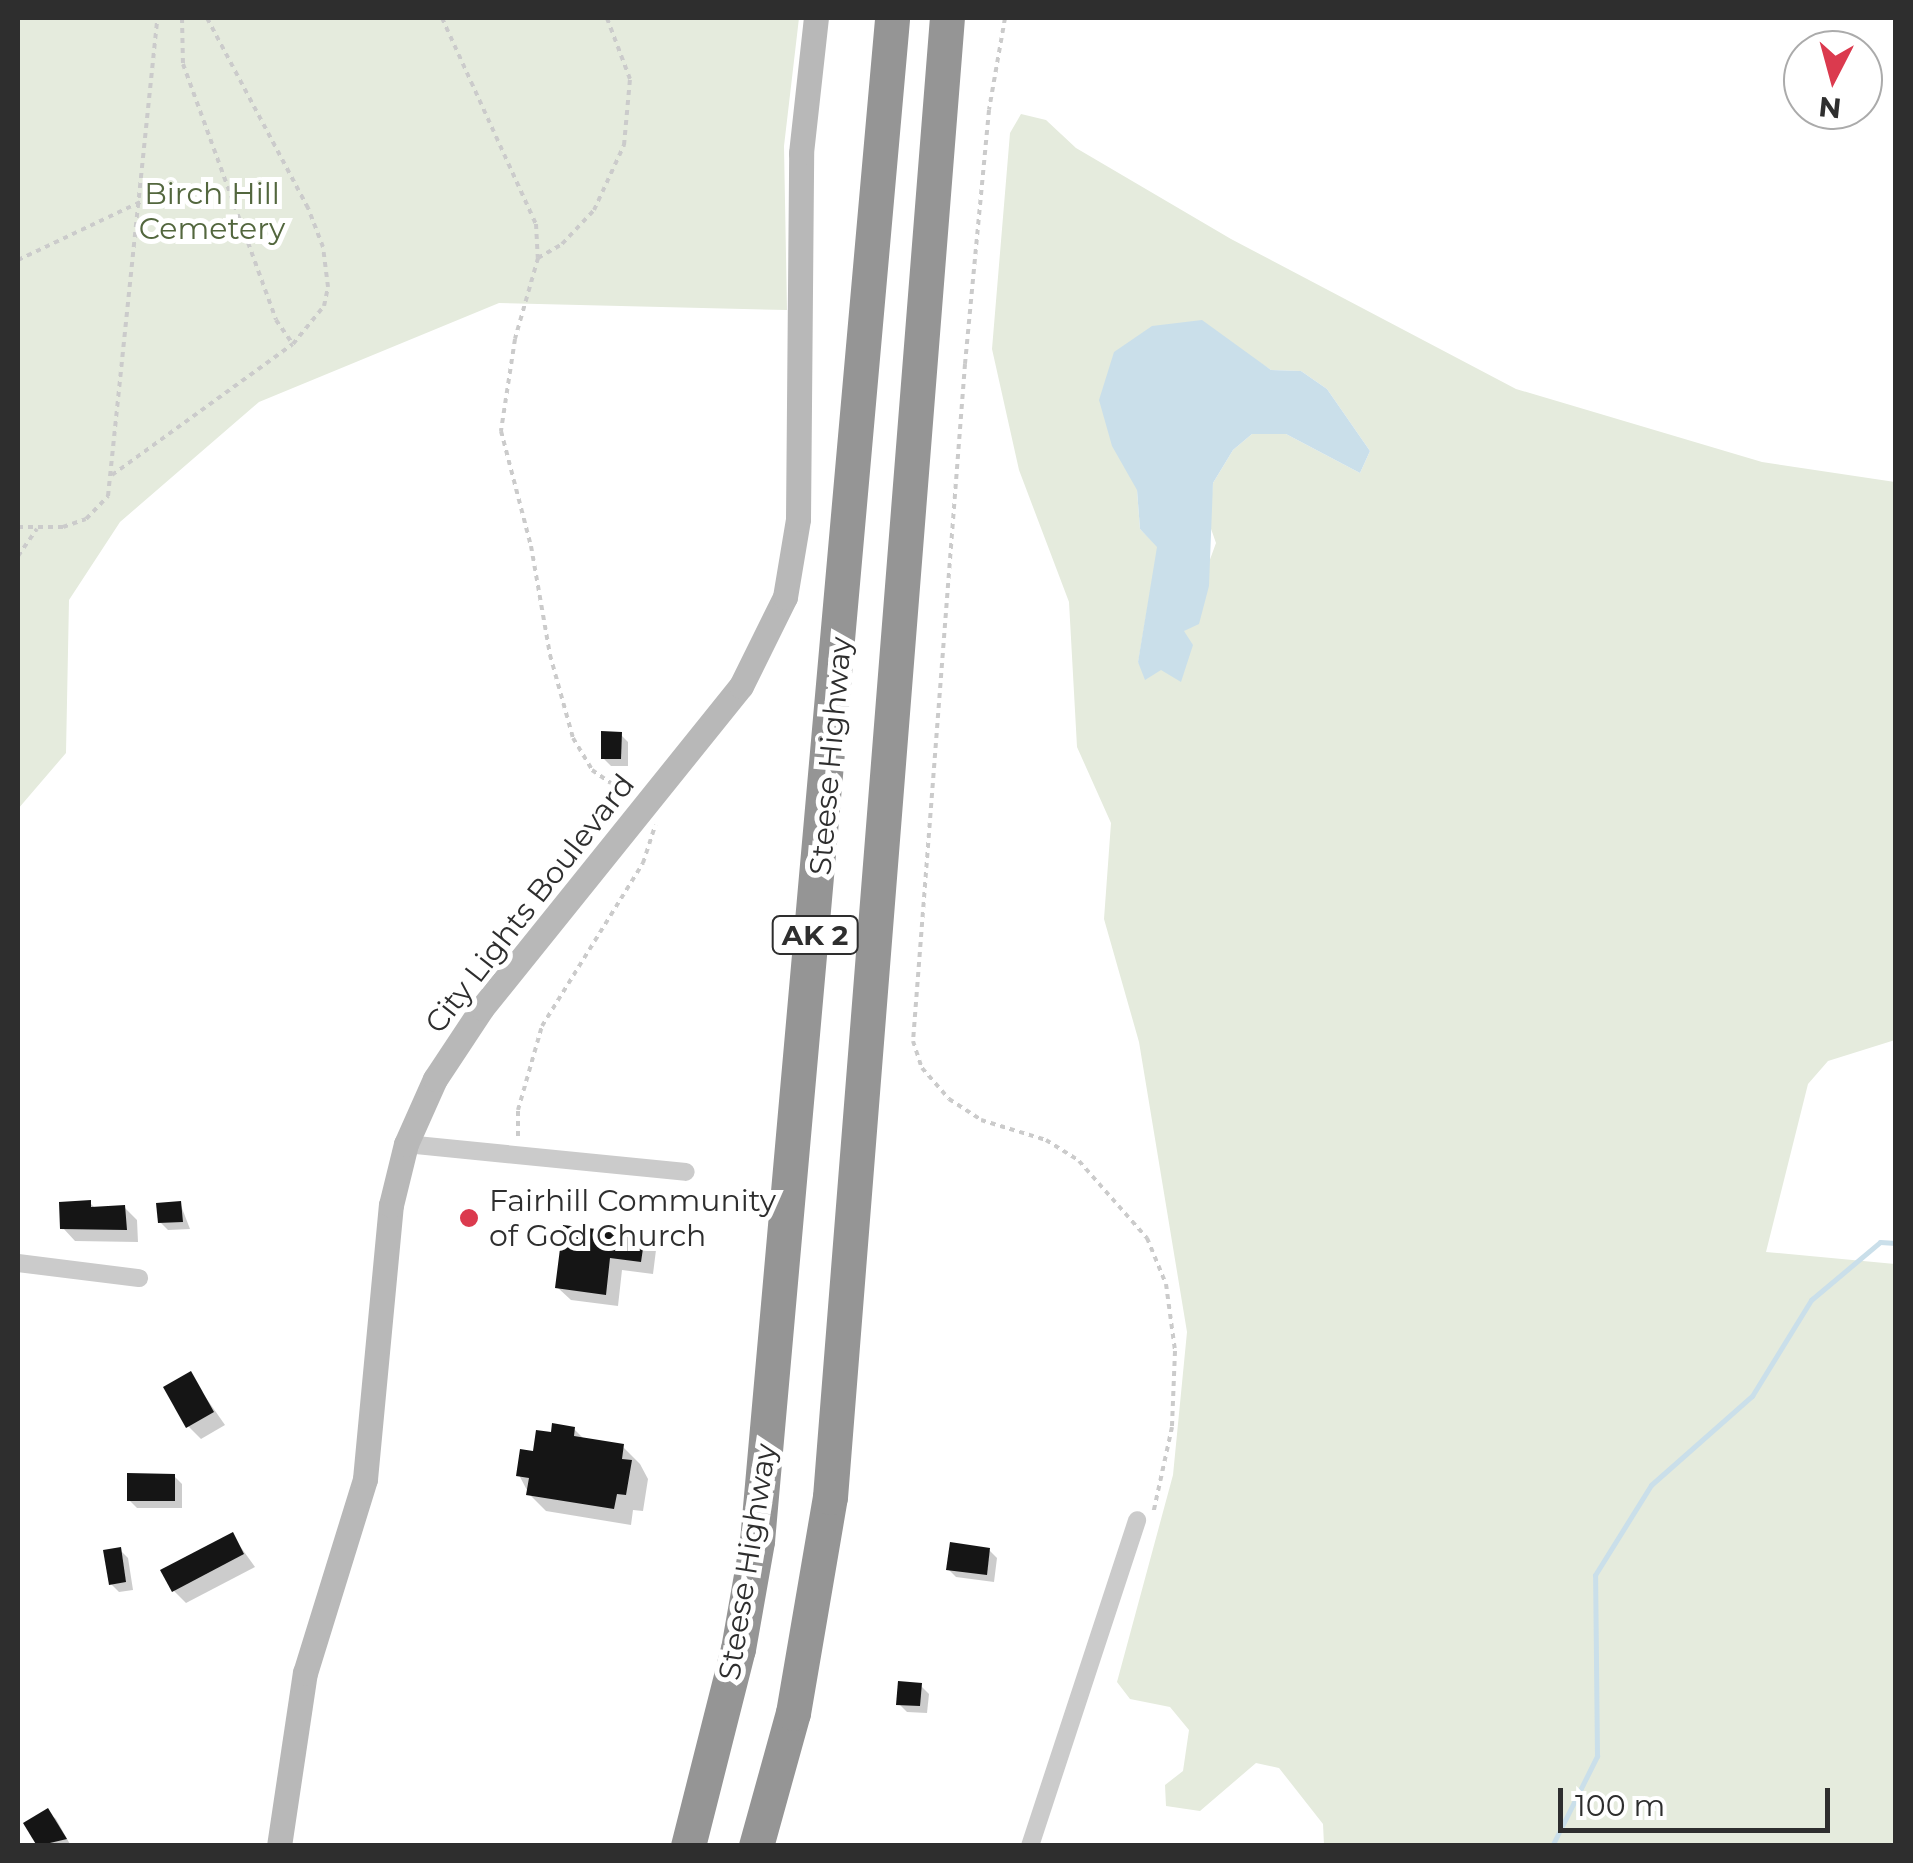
<!DOCTYPE html>
<html>
<head>
<meta charset="utf-8">
<style>
	body { margin:0 }
	#map { position:relative; width:1913px; height:1863px; overflow:hidden; background:#fff; font-family:Montserrat,sans-serif }
	div>[style] { position:absolute }
	[style*='--x'] { left:calc(var(--x)*1px); top:calc(var(--y)*1px); width:calc(var(--w)*1px); rotate:calc(var(--a)*1deg) }
	.green>* { inset:0; background:#e5ebdd }
	.water>* { inset:0; background:#cadfea }
	.shadow>* { inset:0; background:#0003 }
	.stream>* { height:5px; margin:-2.5px; padding:0 2.5px; transform-origin:2.5px; border-radius:2.5px; background:#cadfea }
	.building>* { inset:0; background:#151515 }
	.path>* { height:4px; margin-top:-2px; transform-origin:0; background:repeating-linear-gradient(90deg,#cbcbcb 0 5px,transparent 0 10px) }
	.street>* { height:18px; margin:-9px; padding:0 9px; transform-origin:9px; border-radius:9px; background:#cbcbcb }
	.secondary>* { height:25px; margin:-12.5px; padding:0 12.5px; transform-origin:12.5px; border-radius:12.5px; background:#b8b8b8 }
	.highway>* { height:35px; margin:-17.5px; padding:0 17.5px; transform-origin:17.5px; border-radius:17.5px; background:#959595 }
	.dots>* { width:28px; height:28px; translate:-50% -50%; box-sizing:border-box; border:5px solid #fff; border-radius:50% }
	span { translate:-50% -50%; white-space:nowrap; text-align:center; line-height:1.15; -webkit-text-stroke:10px #fff; paint-order:stroke }
	.shield-label span { padding:2px 8px; background:#fff; border:2px solid; border-radius:8px; -webkit-text-stroke-width:0 }
	.shield-label { font-size:28px; color:#2e2e2e; font-weight:700 }
	.park-label { font-size:30px; color:#53673e }
	.street-label { font-size:30px; color:#2e2e2e }
	.poi-label { font-size:30px; color:#2e2e2e }
	.left { translate:0 -50%; text-align:left }
	.frame { position:absolute; inset:0; border:20px solid #2e2e2e; pointer-events:none }
	.north { position:absolute; left:1783px; top:30px; width:100px; height:100px; box-sizing:border-box; background:#fff; border:2px solid #ababab; border-radius:50%; rotate:186deg; font-size:28px; font-weight:700; line-height:40px; text-align:center; color:#2e2e2e }
	.north::after { content:''; display:block; margin:auto; width:35px; height:45px; background:#db3a4e; clip-path:polygon(50% 0,100% 100%,50% 72%,0 100%) }
	.scale { position:absolute; left:1558px; top:1788px; width:272px; height:45px; box-sizing:border-box; border:5px solid #2e2e2e; border-top:0; padding-left:12px; font-size:30px; line-height:35px; white-space:nowrap; color:#2e2e2e; -webkit-text-stroke:8px #fff; paint-order:stroke }
</style>
</head>
<body>
<div id="map">
	<div class="green">
		<div style="clip-path:polygon(18px 18px,799px 18px,784px 146px,787px 310px,499px 303px,259px 402px,120px 522px,69px 600px,66px 753px,18px 809px)"></div>
		<div style="clip-path:polygon(evenodd,1021px 114px,1046px 120px,1076px 148px,1231px 239px,1516px 389px,1762px 462px,1895px 482px,1895px 1040px,1828px 1061px,1808px 1084px,1766px 1252px,1895px 1264px,1895px 1845px,1324px 1845px,1323px 1824px,1279px 1768px,1256px 1763px,1200px 1811px,1166px 1806px,1165px 1785px,1183px 1771px,1189px 1730px,1170px 1707px,1130px 1699px,1117px 1682px,1173px 1475px,1187px 1332px,1139px 1042px,1104px 919px,1111px 823px,1077px 747px,1069px 602px,1019px 470px,992px 349px,1010px 133px,1021px 114px,1240px 350px,1271px 370px,1301px 371px,1327px 389px,1370px 451px,1360px 473px,1286px 434px,1252px 434px,1233px 450px,1213px 483px,1209px 523px,1216px 543px,1184px 631px,1138px 663px,1158px 547px,1140px 529px,1137px 490px,1240px 350px)"></div>
	</div>
	<div class="water">
		<div style="clip-path:polygon(1202px 320px,1271px 370px,1301px 371px,1327px 389px,1370px 451px,1360px 473px,1286px 434px,1252px 434px,1233px 450px,1213px 483px,1209px 586px,1199px 624px,1184px 631px,1193px 645px,1181px 682px,1161px 670px,1145px 680px,1138px 662px,1157px 547px,1140px 529px,1137px 490px,1112px 446px,1099px 400px,1114px 352px,1152px 326px)"></div>
	</div>
	<div class="shadow">
		<div style="clip-path:polygon(620px 734px,628px 742px,628px 766px,611px 766px,603px 758px)"></div>
		<div style="clip-path:polygon(90px 1203px,96px 1209px,124px 1207px,137px 1220px,138px 1242px,75px 1241px,63px 1228px)"></div>
		<div style="clip-path:polygon(180px 1203px,190px 1229px,168px 1230px,160px 1222px)"></div>
		<div style="clip-path:polygon(643px 1238px,656px 1250px,653px 1274px,622px 1270px,618px 1306px,571px 1300px,558px 1288px)"></div>
		<div style="clip-path:polygon(190px 1375px,225px 1425px,201px 1439px,188px 1426px)"></div>
		<div style="clip-path:polygon(574px 1429px,586px 1441px,623px 1447px,640px 1464px,648px 1479px,643px 1511px,633px 1510px,631px 1525px,546px 1511px,529px 1494px,519px 1475px,553px 1435px)"></div>
		<div style="clip-path:polygon(174px 1476px,182px 1484px,182px 1508px,137px 1508px,129px 1500px)"></div>
		<div style="clip-path:polygon(232px 1535px,255px 1567px,186px 1603px,174px 1591px)"></div>
		<div style="clip-path:polygon(120px 1550px,128px 1558px,133px 1590px,119px 1592px,111px 1584px)"></div>
		<div style="clip-path:polygon(989px 1550px,997px 1558px,994px 1582px,956px 1577px,948px 1569px)"></div>
		<div style="clip-path:polygon(921px 1686px,929px 1694px,927px 1713px,907px 1712px,899px 1704px)"></div>
		<div style="clip-path:polygon(48px 1812px,56px 1819px,71px 1846px,40px 1846px,27px 1824px)"></div>
	</div>
	<div class="stream">
		<div style="--x:1552;--y:1846;--w:101;--a:-63.4"></div>
		<div style="--x:1597;--y:1756;--w:181;--a:-90.6"></div>
		<div style="--x:1595;--y:1575;--w:106;--a:-58.1"></div>
		<div style="--x:1651;--y:1485;--w:135;--a:-41.4"></div>
		<div style="--x:1752;--y:1396;--w:113;--a:-58.4"></div>
		<div style="--x:1811;--y:1300;--w:90;--a:-40"></div>
		<div style="--x:1880;--y:1242;--w:16;--a:4"></div>
	</div>
	<div class="building">
		<div style="clip-path:polygon(601px 731px,622px 732px,621px 759px,601px 759px)"></div>
		<div style="clip-path:polygon(91px 1200px,91px 1207px,125px 1205px,127px 1230px,60px 1229px,59px 1202px)"></div>
		<div style="clip-path:polygon(181px 1201px,183px 1222px,158px 1223px,156px 1203px)"></div>
		<div style="clip-path:polygon(563px 1225px,645px 1235px,641px 1262px,610px 1258px,606px 1295px,555px 1288px)"></div>
		<div style="clip-path:polygon(191px 1371px,214px 1412px,186px 1428px,163px 1387px)"></div>
		<div style="clip-path:polygon(552px 1423px,575px 1427px,574px 1436px,624px 1444px,622px 1459px,632px 1460px,626px 1495px,617px 1494px,614px 1509px,526px 1495px,529px 1478px,516px 1476px,520px 1449px,533px 1451px,536px 1430px,551px 1432px)"></div>
		<div style="clip-path:polygon(127px 1473px,175px 1474px,175px 1501px,127px 1501px)"></div>
		<div style="clip-path:polygon(233px 1532px,244px 1554px,172px 1592px,160px 1570px)"></div>
		<div style="clip-path:polygon(950px 1542px,990px 1548px,987px 1575px,946px 1570px)"></div>
		<div style="clip-path:polygon(121px 1547px,126px 1582px,109px 1585px,103px 1550px)"></div>
		<div style="clip-path:polygon(898px 1681px,922px 1683px,920px 1706px,896px 1705px)"></div>
		<div style="clip-path:polygon(48px 1808px,67px 1839px,37px 1846px,23px 1823px)"></div>
	</div>
	<div class="path">
		<div style="--x:182;--y:18;--w:46;--a:88.8"></div>
		<div style="--x:183;--y:64;--w:272;--a:70"></div>
		<div style="--x:276;--y:320;--w:29;--a:55"></div>
		<div style="--x:442;--y:18;--w:226;--a:65.5"></div>
		<div style="--x:536;--y:224;--w:34;--a:87"></div>
		<div style="--x:538;--y:258;--w:84;--a:105.9"></div>
		<div style="--x:515;--y:339;--w:93;--a:98.7"></div>
		<div style="--x:501;--y:431;--w:119;--a:75.4"></div>
		<div style="--x:531;--y:546;--w:111;--a:80.1"></div>
		<div style="--x:550;--y:655;--w:86;--a:74.5"></div>
		<div style="--x:573;--y:738;--w:37;--a:59"></div>
		<div style="--x:592;--y:770;--w:44;--a:34.8"></div>
		<div style="--x:1005;--y:18;--w:93;--a:99.9"></div>
		<div style="--x:989;--y:110;--w:255;--a:95.4"></div>
		<div style="--x:965;--y:364;--w:679;--a:94.39"></div>
		<div style="--x:913;--y:1041;--w:28;--a:72"></div>
		<div style="--x:922;--y:1068;--w:41;--a:48.9"></div>
		<div style="--x:949;--y:1099;--w:38;--a:33"></div>
		<div style="--x:981;--y:1120;--w:68;--a:17.1"></div>
		<div style="--x:1046;--y:1140;--w:39;--a:32"></div>
		<div style="--x:1079;--y:1161;--w:103;--a:48.6"></div>
		<div style="--x:1147;--y:1238;--w:50;--a:67.6"></div>
		<div style="--x:1166;--y:1284;--w:68;--a:82.3"></div>
		<div style="--x:1175;--y:1351;--w:76;--a:92.3"></div>
		<div style="--x:1172;--y:1427;--w:89;--a:102.3"></div>
		<div style="--x:538;--y:258;--w:28;--a:-30"></div>
		<div style="--x:562;--y:244;--w:47;--a:-46.7"></div>
		<div style="--x:594;--y:210;--w:72;--a:-65.2"></div>
		<div style="--x:624;--y:145;--w:66;--a:-84.8"></div>
		<div style="--x:630;--y:79;--w:65;--a:-110.7"></div>
		<div style="--x:18;--y:260;--w:137;--a:-25.4"></div>
		<div style="--x:112;--y:475;--w:223;--a:-35.9"></div>
		<div style="--x:293;--y:344;--w:49;--a:-50.8"></div>
		<div style="--x:324;--y:306;--w:19;--a:-78"></div>
		<div style="--x:328;--y:287;--w:40;--a:-97.1"></div>
		<div style="--x:323;--y:247;--w:42;--a:-111"></div>
		<div style="--x:308;--y:208;--w:215;--a:-118"></div>
		<div style="--x:18;--y:527;--w:45;--a:0"></div>
		<div style="--x:63;--y:527;--w:24;--a:-19"></div>
		<div style="--x:86;--y:519;--w:32;--a:-46"></div>
		<div style="--x:108;--y:496;--w:481;--a:-84.1"></div>
		<div style="--x:18;--y:556;--w:33;--a:-55"></div>
		<div style="--x:518;--y:1136;--w:26;--a:-90"></div>
		<div style="--x:518;--y:1110;--w:87;--a:-74.1"></div>
		<div style="--x:542;--y:1026;--w:192;--a:-58.2"></div>
		<div style="--x:643;--y:863;--w:40;--a:-72"></div>
	</div>
	<div class="street">
		<div style="--x:406;--y:1144;--w:281;--a:5.7"></div>
		<div style="--x:18;--y:1263;--w:122;--a:7.1"></div>
		<div style="--x:1030;--y:1846;--w:343;--a:-71.8"></div>
	</div>
	<div class="secondary">
		<div style="--x:279;--y:1846;--w:175;--a:-81.5"></div>
		<div style="--x:305;--y:1673;--w:203;--a:-72.8"></div>
		<div style="--x:365;--y:1479;--w:275;--a:-84.6"></div>
		<div style="--x:391;--y:1205;--w:63;--a:-76.2"></div>
		<div style="--x:406;--y:1144;--w:71;--a:-66"></div>
		<div style="--x:435;--y:1079;--w:85;--a:-56.5"></div>
		<div style="--x:482;--y:1008;--w:413;--a:-51.2"></div>
		<div style="--x:741;--y:686;--w:99;--a:-63.7"></div>
		<div style="--x:785;--y:597;--w:79;--a:-80.5"></div>
		<div style="--x:798;--y:519;--w:366;--a:-89.5"></div>
		<div style="--x:801;--y:153;--w:136;--a:-83.7"></div>
	</div>
	<div class="highway">
		<div style="--x:688;--y:1846;--w:203;--a:-75.8"></div>
		<div style="--x:738;--y:1649;--w:110;--a:-80"></div>
		<div style="--x:757;--y:1541;--w:1529;--a:-84.93"></div>
		<div style="--x:756;--y:1846;--w:138;--a:-74.5"></div>
		<div style="--x:793;--y:1713;--w:219;--a:-80.3"></div>
		<div style="--x:830;--y:1497;--w:1484;--a:-85.48"></div>
	</div>
	<div class="dots">
		<div style="left:469px;top:1218px;background:#db3a4e"></div>
	</div>
	<div class="shield-label">
		<span style="left:815px;top:935px">AK 2</span>
	</div>
	<div class="park-label">
		<span style="left:212px;top:211px">Birch Hill<br>Cemetery</span>
	</div>
	<div class="street-label">
		<span style="left:831px;top:756px;rotate:-85deg">Steese Highway</span>
		<span style="left:530px;top:904px;rotate:-52deg">City Lights Boulevard</span>
		<span style="left:748px;top:1562px;rotate:-81deg">Steese Highway</span>
	</div>
	<div class="poi-label">
		<span class="left" style="left:489px;top:1218px">Fairhill Community<br>of God Church</span>
	</div>
	<div class="frame"></div>
	<div class="north">N</div>
	<div class="scale">100 m</div>
</div>
</body>
</html>
